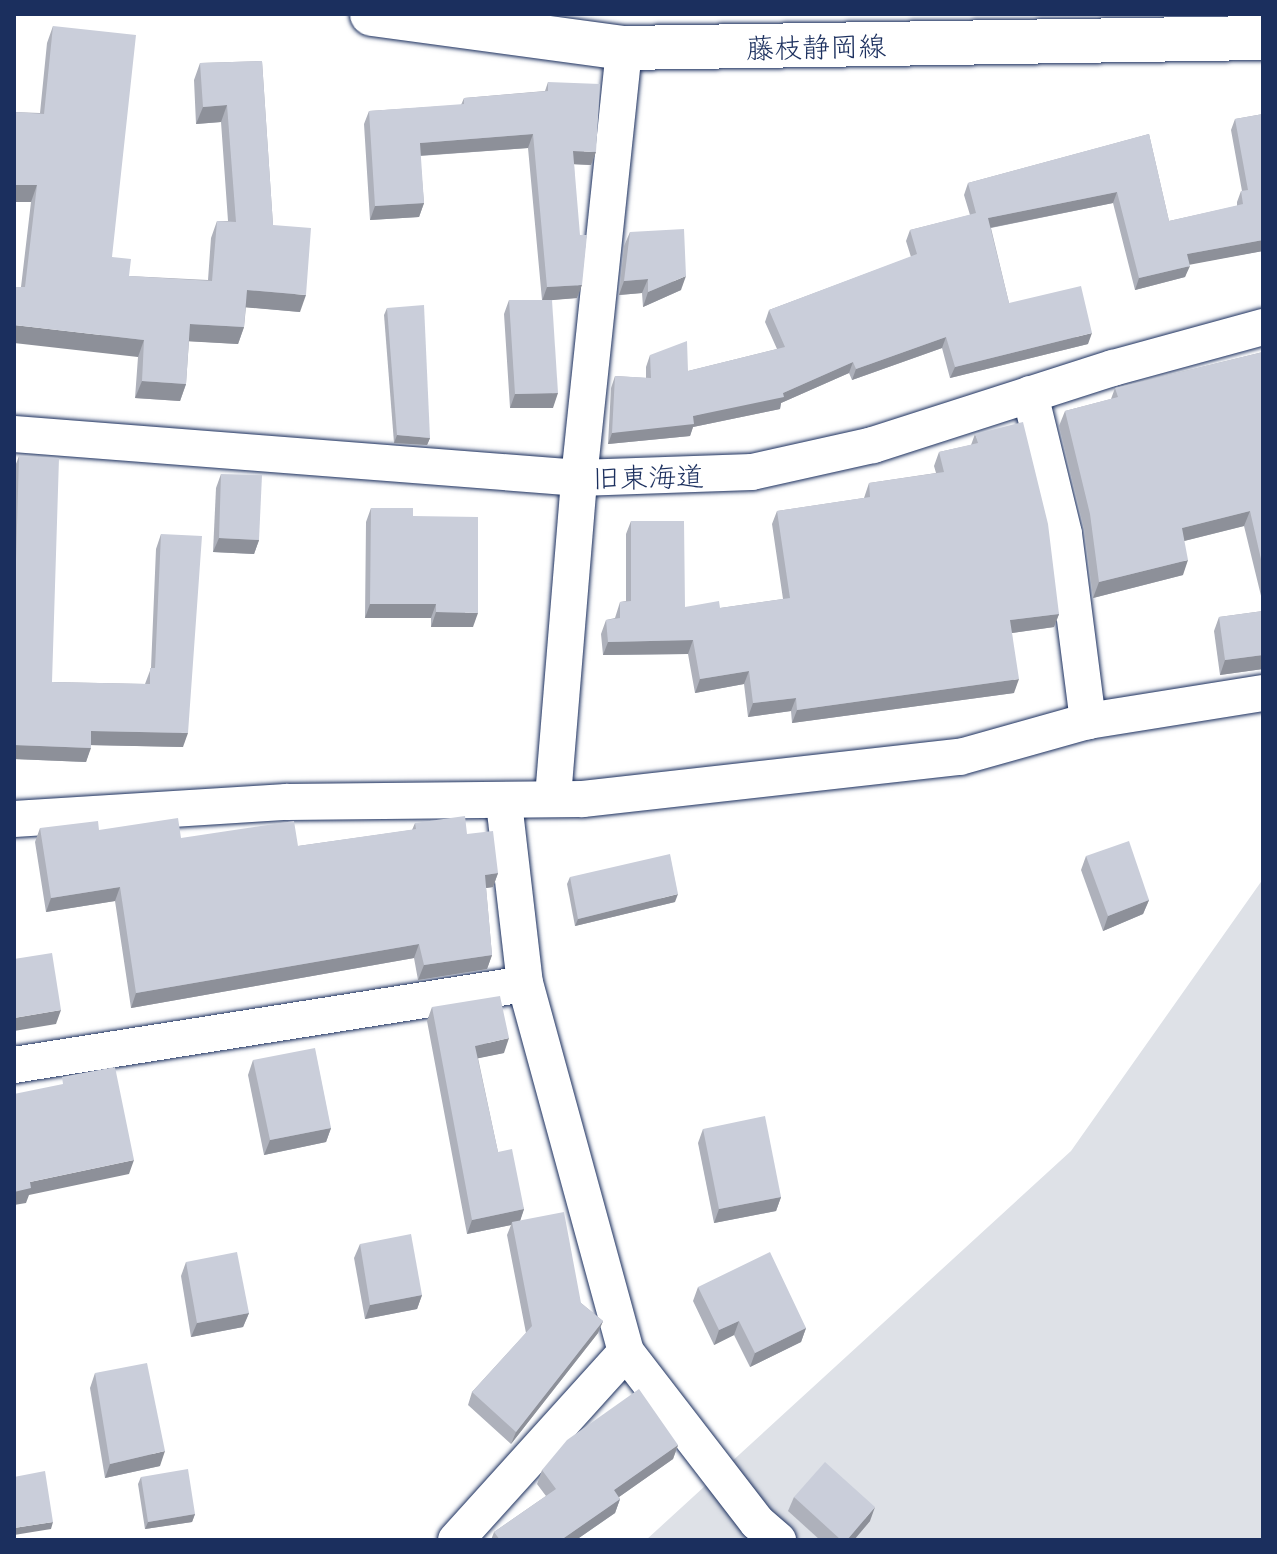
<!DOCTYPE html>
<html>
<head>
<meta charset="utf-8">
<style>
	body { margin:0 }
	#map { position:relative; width:1277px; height:1554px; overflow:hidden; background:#fff; font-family:Mali,"Klee One",sans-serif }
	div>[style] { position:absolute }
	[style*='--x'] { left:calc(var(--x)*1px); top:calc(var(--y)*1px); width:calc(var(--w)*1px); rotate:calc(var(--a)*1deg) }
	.green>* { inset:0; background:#dee1e7 }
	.roads { filter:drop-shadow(0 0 2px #1b2f5e) drop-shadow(0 0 2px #1b2f5e) }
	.street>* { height:36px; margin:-18px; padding:0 18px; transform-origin:18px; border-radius:18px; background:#fff }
	.secondary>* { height:44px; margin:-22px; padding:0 22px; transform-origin:22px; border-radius:22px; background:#fff }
	.wall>* { inset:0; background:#aeb1bb }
	.shaded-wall>* { inset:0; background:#8d9099 }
	.building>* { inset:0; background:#caceda }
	span { translate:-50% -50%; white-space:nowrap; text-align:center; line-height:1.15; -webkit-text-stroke:6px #fff; paint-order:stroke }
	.street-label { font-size:28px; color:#1b2f5e }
	.frame { position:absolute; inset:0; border:16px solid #1b2f5e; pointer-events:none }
</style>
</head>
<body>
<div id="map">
	<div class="green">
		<div style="clip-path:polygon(1263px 879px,1263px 1540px,646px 1540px,1071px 1151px)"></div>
	</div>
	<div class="roads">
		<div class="street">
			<div style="--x:1030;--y:394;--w:144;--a:76.3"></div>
			<div style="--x:1064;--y:534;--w:189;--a:82.7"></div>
			<div style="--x:14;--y:434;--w:567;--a:4.45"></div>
			<div style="--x:579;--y:478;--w:173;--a:-2"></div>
			<div style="--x:752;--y:472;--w:124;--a:-12.6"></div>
			<div style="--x:873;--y:445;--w:252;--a:-17.8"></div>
			<div style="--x:1113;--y:368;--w:156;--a:-15.3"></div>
			<div style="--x:553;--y:797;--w:320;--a:-85.3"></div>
			<div style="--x:579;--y:478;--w:432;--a:-84"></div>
			<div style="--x:14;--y:819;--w:273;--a:-3.6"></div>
			<div style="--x:286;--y:802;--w:297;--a:-0.6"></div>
			<div style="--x:583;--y:799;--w:379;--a:-6.4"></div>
			<div style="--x:960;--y:757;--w:133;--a:-15.7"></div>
			<div style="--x:1088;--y:721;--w:177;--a:-9.1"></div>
			<div style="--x:14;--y:1065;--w:517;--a:-9.01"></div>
			<div style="--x:626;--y:1352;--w:215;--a:52.4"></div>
			<div style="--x:757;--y:1522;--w:28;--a:41"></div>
			<div style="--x:456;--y:1540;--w:253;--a:-47.9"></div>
			<div style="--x:626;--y:1352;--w:382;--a:-105.3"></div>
			<div style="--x:525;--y:984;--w:183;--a:-96.6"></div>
		</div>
		<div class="secondary">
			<div style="--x:372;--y:14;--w:254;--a:7.7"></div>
			<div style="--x:624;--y:48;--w:639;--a:-0.9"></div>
		</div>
	</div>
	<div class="wall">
		<div style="clip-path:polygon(53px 26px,112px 257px,129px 276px,208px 280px,211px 238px,217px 221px,228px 221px,221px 122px,196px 124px,194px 80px,200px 63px,262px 61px,273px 225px,300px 312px,246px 307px,244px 327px,238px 344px,189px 341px,186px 384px,180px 401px,135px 398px,138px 357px,21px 287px,31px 202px,14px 202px,14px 112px,40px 113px,47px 43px)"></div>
		<div style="clip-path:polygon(548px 82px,591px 165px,574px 164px,577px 298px,548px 300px,553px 408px,510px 408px,504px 314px,509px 300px,542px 300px,528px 148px,420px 156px,424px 203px,419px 217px,370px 220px,364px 124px,369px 111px,461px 105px,464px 98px,545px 91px)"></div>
		<div style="clip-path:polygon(1263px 114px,1263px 251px,1189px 264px,1185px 277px,1135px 290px,1113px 203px,991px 228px,1009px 303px,1088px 344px,950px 378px,942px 348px,852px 380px,849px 373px,781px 403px,780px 409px,693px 427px,690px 436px,608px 444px,611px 388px,615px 376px,646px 378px,646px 367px,650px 355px,688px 371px,777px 349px,765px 322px,769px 310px,911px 257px,906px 241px,910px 230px,970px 215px,964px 195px,968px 183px,1149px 134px,1169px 221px,1237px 206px,1237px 202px,1241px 191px,1242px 191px,1231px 130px,1235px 119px)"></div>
		<div style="clip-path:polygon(630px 232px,681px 290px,643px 307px,642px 293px,619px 295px,624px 246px)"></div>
		<div style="clip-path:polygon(387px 308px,430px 438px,427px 445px,394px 443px,384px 315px)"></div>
		<div style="clip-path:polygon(1263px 352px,1263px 604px,1244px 526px,1184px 541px,1183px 575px,1093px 598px,1084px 529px,1059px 426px,1065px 411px,1111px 399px,1115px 388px)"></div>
		<div style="clip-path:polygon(975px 434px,1059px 614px,1054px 627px,1012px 633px,1014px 693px,792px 723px,791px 711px,748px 717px,744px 684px,695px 693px,688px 654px,603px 655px,601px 634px,606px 620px,615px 618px,620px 602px,626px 601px,626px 534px,631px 521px,685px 607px,720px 608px,783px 599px,772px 524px,777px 511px,864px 498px,869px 483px,936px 473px,934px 466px,939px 452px,971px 445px)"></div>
		<div style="clip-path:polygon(19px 456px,52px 682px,145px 684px,151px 668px,156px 549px,161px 534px,183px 747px,91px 745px,86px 762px,14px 759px,14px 469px)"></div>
		<div style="clip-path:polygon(221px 474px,259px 540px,254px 554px,213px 552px,216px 488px)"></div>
		<div style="clip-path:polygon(371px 508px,413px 516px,473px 627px,431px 627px,431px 618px,365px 618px,366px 522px)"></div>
		<div style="clip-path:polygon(1263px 611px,1263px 669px,1220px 675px,1214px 631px,1219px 617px)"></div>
		<div style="clip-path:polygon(415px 823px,467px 834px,498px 873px,493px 887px,486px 888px,492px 955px,487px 969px,418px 980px,414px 958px,131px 1008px,115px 901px,46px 912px,35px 842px,40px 828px,99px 830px,181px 838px,298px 846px,412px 830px)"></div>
		<div style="clip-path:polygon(1086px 856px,1149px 900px,1143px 914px,1103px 931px,1081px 870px)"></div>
		<div style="clip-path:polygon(570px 877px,675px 902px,575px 926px,567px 884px)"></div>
		<div style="clip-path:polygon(432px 1007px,504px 1053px,478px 1058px,498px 1152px,524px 1209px,520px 1221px,581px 1303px,603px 1321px,598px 1333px,511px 1444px,468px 1405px,472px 1392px,526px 1333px,507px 1235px,511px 1225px,467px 1234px,427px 1021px)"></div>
		<div style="clip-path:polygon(253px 1060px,331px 1128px,326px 1142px,264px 1155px,248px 1075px)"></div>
		<div style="clip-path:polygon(703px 1129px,781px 1197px,776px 1211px,714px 1223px,698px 1143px)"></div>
		<div style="clip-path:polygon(360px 1244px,422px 1295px,417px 1309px,365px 1319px,354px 1258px)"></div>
		<div style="clip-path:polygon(186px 1262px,249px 1313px,243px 1327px,191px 1337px,181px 1276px)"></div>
		<div style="clip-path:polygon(698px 1287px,806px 1328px,801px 1342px,750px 1367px,734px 1335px,714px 1345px,693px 1301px)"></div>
		<div style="clip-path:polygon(95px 1373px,160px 1466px,105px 1478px,90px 1388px)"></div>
		<div style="clip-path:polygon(678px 1445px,673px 1459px,619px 1497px,620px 1499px,615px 1513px,576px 1540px,491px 1540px,494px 1532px,546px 1496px,537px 1484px,542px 1470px)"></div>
		<div style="clip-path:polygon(141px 1477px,195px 1514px,192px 1522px,145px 1529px,138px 1484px)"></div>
		<div style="clip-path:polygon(794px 1497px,870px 1521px,854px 1540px,820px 1540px,788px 1511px)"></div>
	</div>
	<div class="shaded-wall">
		<div style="clip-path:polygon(227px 105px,221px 122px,196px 124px,203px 107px)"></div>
		<div style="clip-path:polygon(533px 134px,528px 148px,415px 156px,420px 143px)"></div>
		<div style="clip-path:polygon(573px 151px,596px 152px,591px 165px,568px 164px)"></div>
		<div style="clip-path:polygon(14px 185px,37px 185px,31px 202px,14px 202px)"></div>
		<div style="clip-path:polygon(1117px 192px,1113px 203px,984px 229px,988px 218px)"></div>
		<div style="clip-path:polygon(424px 203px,419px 217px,370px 220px,375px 206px)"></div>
		<div style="clip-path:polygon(1263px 240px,1263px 251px,1183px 266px,1187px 254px)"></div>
		<div style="clip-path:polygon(1190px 266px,1185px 277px,1135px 290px,1139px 278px)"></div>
		<div style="clip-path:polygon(686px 276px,681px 290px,643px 307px,648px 292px)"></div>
		<div style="clip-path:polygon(648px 279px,642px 293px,619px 295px,624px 281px)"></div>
		<div style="clip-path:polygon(582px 285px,577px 298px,542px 301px,547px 287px)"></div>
		<div style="clip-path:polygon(247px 290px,306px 295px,300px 312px,241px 307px)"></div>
		<div style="clip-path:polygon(190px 324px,244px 327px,238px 344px,183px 341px)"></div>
		<div style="clip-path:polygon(14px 325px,144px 340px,138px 357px,14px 343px)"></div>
		<div style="clip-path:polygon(1092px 333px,1088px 344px,950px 378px,955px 367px)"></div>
		<div style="clip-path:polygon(946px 337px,942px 348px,852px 380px,856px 369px)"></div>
		<div style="clip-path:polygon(853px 362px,849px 373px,781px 403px,780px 409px,693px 427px,690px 436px,608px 444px,612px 433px,693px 416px,783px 393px)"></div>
		<div style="clip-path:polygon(142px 381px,186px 384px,180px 401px,135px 398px)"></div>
		<div style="clip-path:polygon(558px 393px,553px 408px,510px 408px,515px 394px)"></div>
		<div style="clip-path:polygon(397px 435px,430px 438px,427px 445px,394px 443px)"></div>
		<div style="clip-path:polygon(1250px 511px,1244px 526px,1176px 543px,1182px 528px)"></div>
		<div style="clip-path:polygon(219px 538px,259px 540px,254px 554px,213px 552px)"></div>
		<div style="clip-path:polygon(1188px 560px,1183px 575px,1093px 598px,1099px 582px)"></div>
		<div style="clip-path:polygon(370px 604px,436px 604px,431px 618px,365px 618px)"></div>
		<div style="clip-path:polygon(436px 612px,478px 613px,473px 627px,431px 627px)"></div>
		<div style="clip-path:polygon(1059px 614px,1054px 627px,1005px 634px,1010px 620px)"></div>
		<div style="clip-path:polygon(693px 640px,688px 654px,603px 655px,608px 642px)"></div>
		<div style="clip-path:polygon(1263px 655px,1263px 669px,1220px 675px,1225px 660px)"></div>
		<div style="clip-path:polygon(749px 671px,744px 684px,695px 693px,700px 679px)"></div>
		<div style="clip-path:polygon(1019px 679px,1014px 693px,792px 723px,797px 710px)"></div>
		<div style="clip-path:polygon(796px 698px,791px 711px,748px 717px,753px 703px)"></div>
		<div style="clip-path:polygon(91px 731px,188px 733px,183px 747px,86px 745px)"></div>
		<div style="clip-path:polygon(14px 745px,91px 748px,86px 762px,14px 759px)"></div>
		<div style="clip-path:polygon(498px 873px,493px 887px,479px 889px,485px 875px)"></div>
		<div style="clip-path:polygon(120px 887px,115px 901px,46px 912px,51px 898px)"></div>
		<div style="clip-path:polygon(678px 894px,675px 902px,575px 926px,578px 919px)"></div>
		<div style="clip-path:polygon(1149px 900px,1143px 914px,1103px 931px,1108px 916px)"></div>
		<div style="clip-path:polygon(419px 944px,414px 958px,131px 1008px,136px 993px)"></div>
		<div style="clip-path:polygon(492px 955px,487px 969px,418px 980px,424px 965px)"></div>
		<div style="clip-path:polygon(61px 1010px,56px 1024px,14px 1031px,14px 1018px)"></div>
		<div style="clip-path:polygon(509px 1038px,504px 1053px,470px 1060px,475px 1046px)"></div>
		<div style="clip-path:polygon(331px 1128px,326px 1142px,264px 1155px,270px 1140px)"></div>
		<div style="clip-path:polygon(134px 1160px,129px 1174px,29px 1195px,26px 1203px,14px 1205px,14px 1192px,30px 1182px)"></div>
		<div style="clip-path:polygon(781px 1197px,776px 1211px,714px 1223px,719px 1209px)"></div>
		<div style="clip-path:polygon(524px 1209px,519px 1224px,512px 1222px,511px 1225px,467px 1234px,472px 1220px)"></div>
		<div style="clip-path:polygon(422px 1295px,417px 1309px,365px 1319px,370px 1305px)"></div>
		<div style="clip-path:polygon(249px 1313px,243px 1327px,191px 1337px,197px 1323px)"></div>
		<div style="clip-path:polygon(603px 1321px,598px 1333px,511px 1444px,516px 1432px)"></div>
		<div style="clip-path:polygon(739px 1321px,734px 1335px,714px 1345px,719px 1330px)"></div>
		<div style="clip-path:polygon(806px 1328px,801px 1342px,750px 1367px,755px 1353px)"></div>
		<div style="clip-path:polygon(678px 1445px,673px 1459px,609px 1504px,614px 1490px)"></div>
		<div style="clip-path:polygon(165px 1451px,160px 1466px,105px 1478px,110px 1464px)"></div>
		<div style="clip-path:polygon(620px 1499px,615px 1513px,576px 1540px,561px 1540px)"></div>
		<div style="clip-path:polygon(875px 1507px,870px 1521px,854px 1540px,847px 1540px)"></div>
		<div style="clip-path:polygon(195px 1514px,192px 1522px,145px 1529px,148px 1522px)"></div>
		<div style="clip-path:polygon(53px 1522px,51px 1529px,14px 1535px,14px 1528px)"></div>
	</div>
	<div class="building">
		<div style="clip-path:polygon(53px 26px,136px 35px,112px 257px,131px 259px,129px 276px,212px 281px,217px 221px,236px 222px,227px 105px,203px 107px,200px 63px,262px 61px,273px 225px,311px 228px,306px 295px,247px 290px,244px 327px,190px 324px,186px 384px,142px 381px,144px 340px,14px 325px,14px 287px,25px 287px,37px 185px,14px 185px,14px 112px,44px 114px)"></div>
		<div style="clip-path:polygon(548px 82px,600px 84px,596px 152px,573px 151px,580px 235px,587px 235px,582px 285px,547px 287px,533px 134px,420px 143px,424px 203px,375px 206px,369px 111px,464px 104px,464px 98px,548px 91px)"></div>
		<div style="clip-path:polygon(1263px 114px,1263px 240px,1187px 254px,1190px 266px,1139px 278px,1117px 192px,988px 218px,1009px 303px,1081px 286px,1092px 333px,955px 367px,946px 337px,856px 369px,853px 362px,783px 393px,784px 397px,693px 416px,694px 424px,612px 433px,615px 376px,651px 378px,650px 355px,687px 341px,688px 371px,785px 347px,769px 310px,917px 254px,910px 230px,976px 213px,968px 183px,1149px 134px,1169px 221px,1243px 204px,1241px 191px,1248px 190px,1235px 119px)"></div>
		<div style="clip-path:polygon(684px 229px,686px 276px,648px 292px,648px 279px,624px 281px,630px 232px)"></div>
		<div style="clip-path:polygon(509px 300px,552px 300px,558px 393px,515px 394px)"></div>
		<div style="clip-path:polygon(424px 305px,430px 438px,397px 435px,387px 308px)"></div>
		<div style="clip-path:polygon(1263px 352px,1263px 568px,1250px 511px,1182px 528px,1188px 560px,1099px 582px,1090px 514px,1065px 411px,1118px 397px,1115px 388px)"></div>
		<div style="clip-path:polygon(1023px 422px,1048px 524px,1059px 614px,1010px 620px,1019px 679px,797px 710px,796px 698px,753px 703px,749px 671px,700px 679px,693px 640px,608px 642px,606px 620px,620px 618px,620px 602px,631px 601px,631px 521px,684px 521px,685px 607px,719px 601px,720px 608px,790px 598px,777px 511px,870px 497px,869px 483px,944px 472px,939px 452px,978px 443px,975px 434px)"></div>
		<div style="clip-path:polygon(19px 456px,59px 458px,52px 682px,150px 684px,150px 668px,155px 668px,161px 534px,202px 536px,188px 733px,91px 731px,91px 748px,14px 745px,14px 594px,15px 594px)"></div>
		<div style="clip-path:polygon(221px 474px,262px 475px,259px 540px,219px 538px)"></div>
		<div style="clip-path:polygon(371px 508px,413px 508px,413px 516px,478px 517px,478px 613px,436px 612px,436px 604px,370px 604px)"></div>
		<div style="clip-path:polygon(1263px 611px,1263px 655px,1225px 660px,1219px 617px)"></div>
		<div style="clip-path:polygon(465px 816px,467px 834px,493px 831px,498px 873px,485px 875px,492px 955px,424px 965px,419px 944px,136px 993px,120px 887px,51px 898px,40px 828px,98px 821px,99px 830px,178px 818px,181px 838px,294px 821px,298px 846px,416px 829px,415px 823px)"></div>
		<div style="clip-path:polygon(1129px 841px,1149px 900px,1108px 916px,1086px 856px)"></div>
		<div style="clip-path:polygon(670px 854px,678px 894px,578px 919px,570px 877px)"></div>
		<div style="clip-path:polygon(52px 953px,61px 1010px,14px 1018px,14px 959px)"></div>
		<div style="clip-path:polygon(500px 996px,509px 1038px,475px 1046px,498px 1152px,512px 1149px,524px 1209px,472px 1220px,432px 1007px)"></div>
		<div style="clip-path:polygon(315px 1048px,331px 1128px,270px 1140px,253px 1060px)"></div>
		<div style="clip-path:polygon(115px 1067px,134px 1160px,30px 1182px,31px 1188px,14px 1192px,14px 1094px,63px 1084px,62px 1077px)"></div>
		<div style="clip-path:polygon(765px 1116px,781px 1197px,719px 1209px,703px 1129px)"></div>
		<div style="clip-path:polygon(564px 1212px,581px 1303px,603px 1321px,516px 1432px,472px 1392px,532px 1326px,512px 1222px)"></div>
		<div style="clip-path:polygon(411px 1234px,422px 1295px,370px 1305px,360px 1244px)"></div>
		<div style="clip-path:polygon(237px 1252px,249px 1313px,197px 1323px,186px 1262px)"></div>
		<div style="clip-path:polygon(770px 1252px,806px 1328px,755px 1353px,739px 1321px,719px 1330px,698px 1287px)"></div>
		<div style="clip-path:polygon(147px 1363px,165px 1451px,110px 1464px,95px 1373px)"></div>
		<div style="clip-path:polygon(639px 1389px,678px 1445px,614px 1490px,620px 1499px,561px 1540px,500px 1540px,494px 1532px,556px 1489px,542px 1470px,567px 1440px)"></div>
		<div style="clip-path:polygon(825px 1462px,875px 1507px,847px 1540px,841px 1540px,794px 1497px)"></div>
		<div style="clip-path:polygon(188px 1469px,195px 1514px,148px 1522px,141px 1477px)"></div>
		<div style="clip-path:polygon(45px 1471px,53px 1522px,14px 1528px,14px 1477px)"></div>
	</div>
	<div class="street-label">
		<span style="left:816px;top:46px;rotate:-1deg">藤枝静岡線</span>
		<span style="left:648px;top:476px;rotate:-1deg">旧東海道</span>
	</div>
	<div class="frame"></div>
</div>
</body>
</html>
